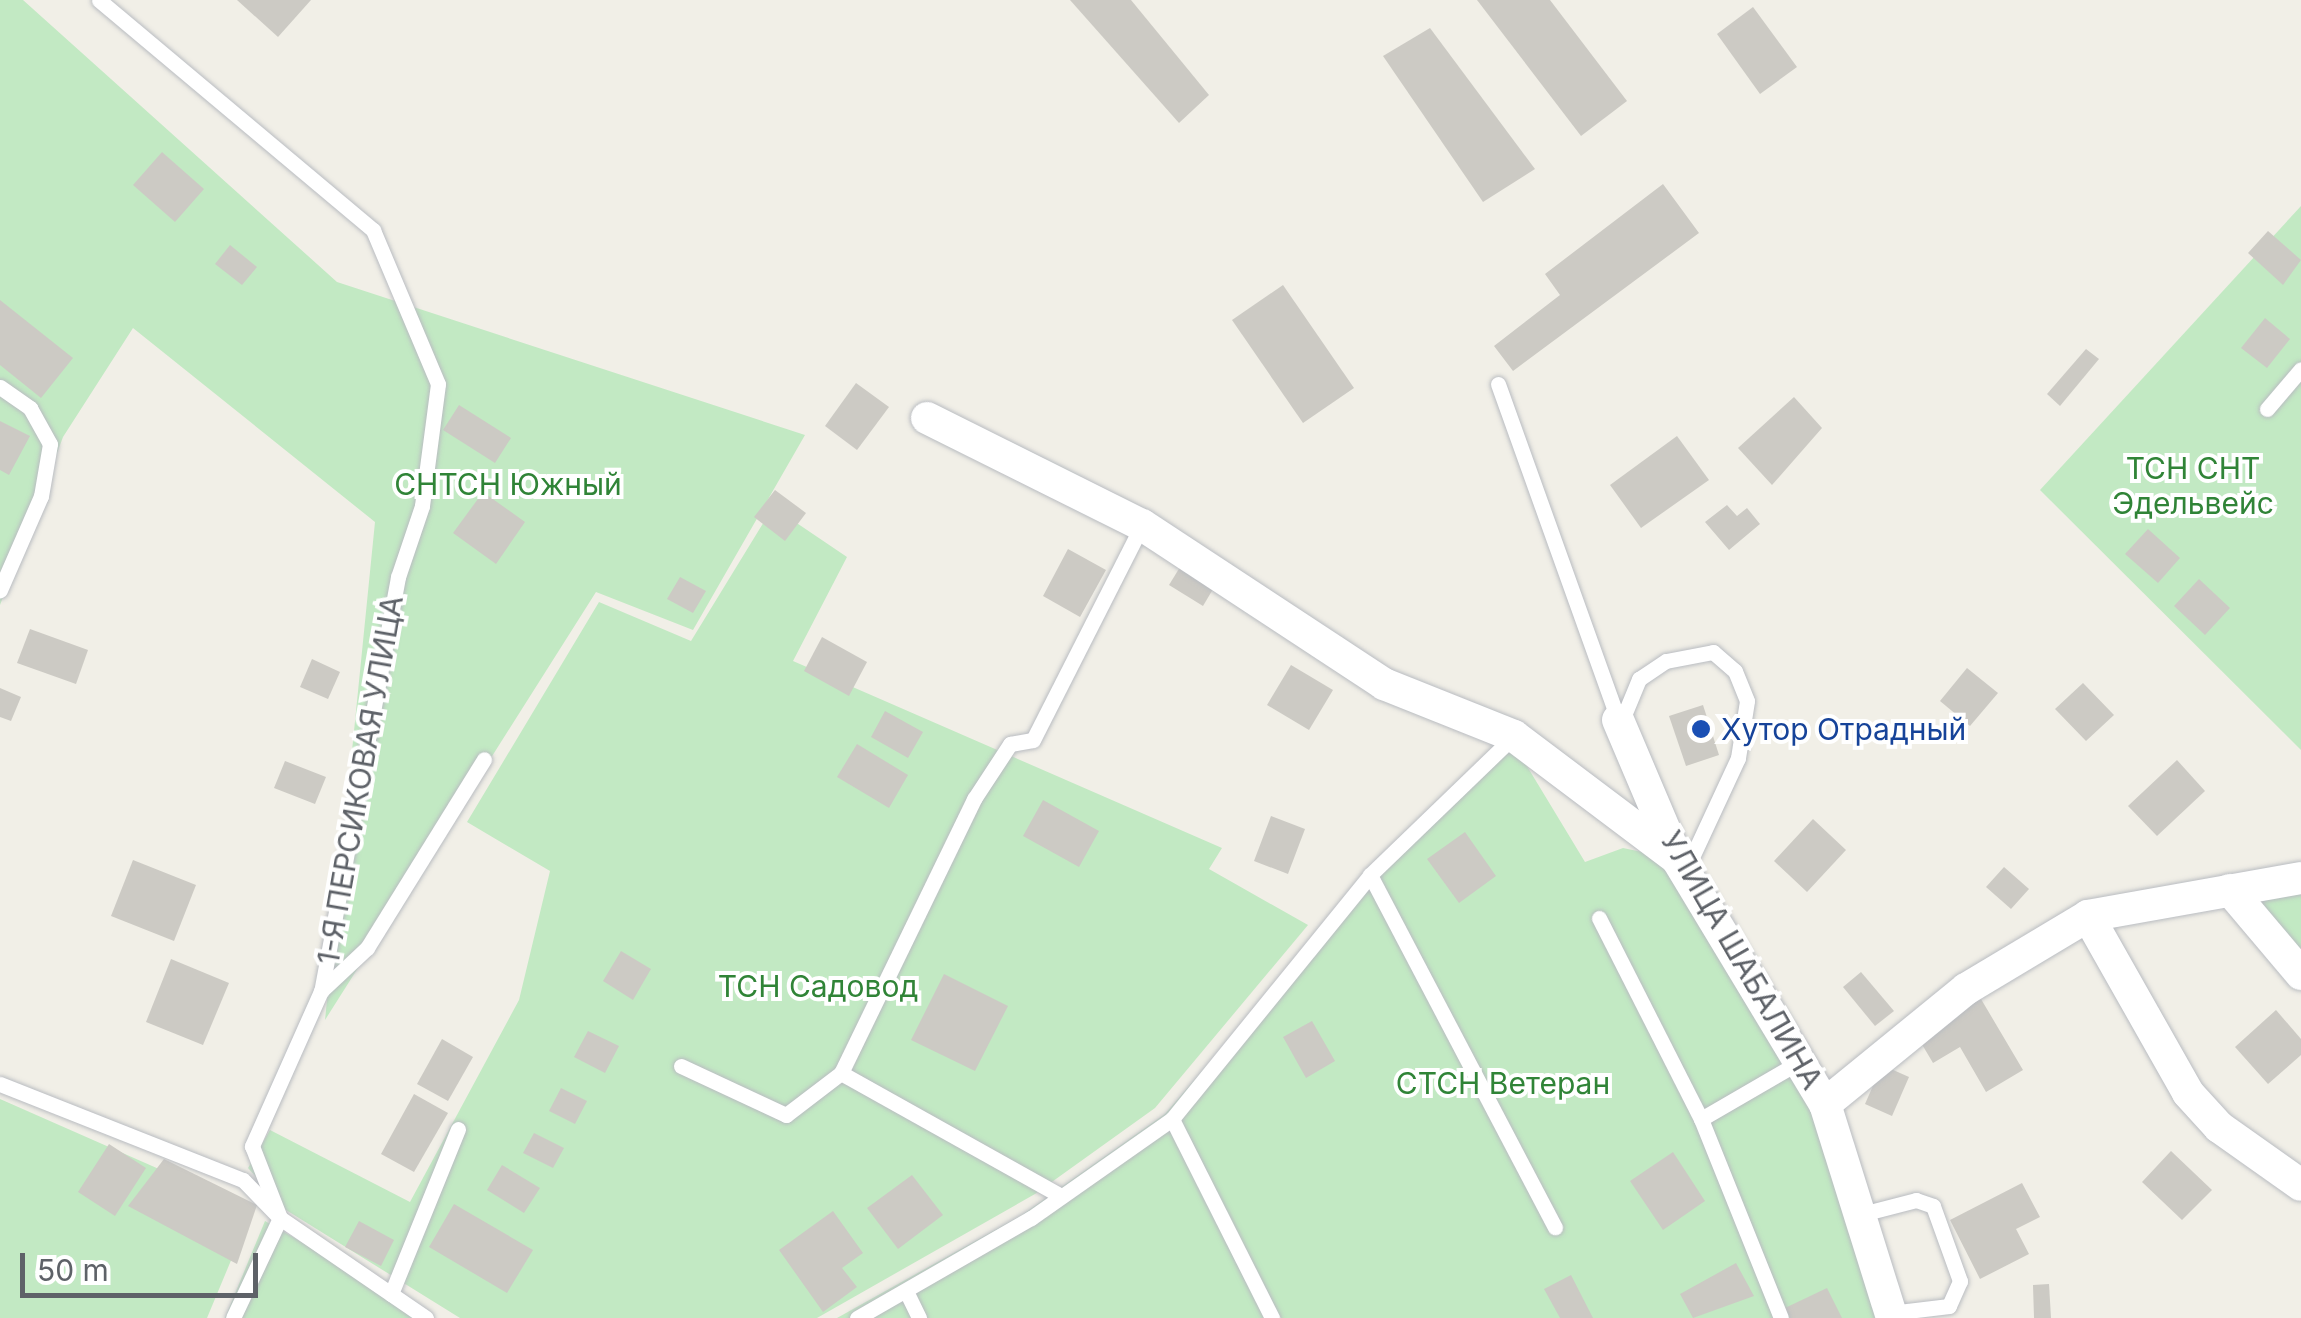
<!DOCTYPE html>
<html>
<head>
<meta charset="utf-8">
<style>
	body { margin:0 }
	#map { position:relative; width:2301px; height:1318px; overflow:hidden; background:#f1efe7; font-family:Inter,sans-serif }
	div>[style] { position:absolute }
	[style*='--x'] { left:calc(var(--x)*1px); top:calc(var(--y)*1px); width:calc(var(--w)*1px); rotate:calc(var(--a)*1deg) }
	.green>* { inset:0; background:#c2e9c3 }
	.building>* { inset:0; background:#cccac4 }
	.roads { filter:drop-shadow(0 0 2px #b9bcc1) drop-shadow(0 0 2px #b9bcc1) }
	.service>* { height:15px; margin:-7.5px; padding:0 7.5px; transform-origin:7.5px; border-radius:7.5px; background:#fff }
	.minor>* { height:32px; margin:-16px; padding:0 16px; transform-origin:16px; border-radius:16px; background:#fff }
	.dots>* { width:28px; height:28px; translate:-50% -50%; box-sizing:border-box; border:5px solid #fff; border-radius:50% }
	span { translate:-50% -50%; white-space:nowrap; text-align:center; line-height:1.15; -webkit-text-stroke:8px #fff; paint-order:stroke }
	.park-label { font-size:30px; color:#308437 }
	.transit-label { font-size:30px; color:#164399 }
	.left { translate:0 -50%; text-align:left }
	.street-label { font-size:30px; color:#5e6268 }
	.scale { position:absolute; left:20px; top:1253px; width:238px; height:45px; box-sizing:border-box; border:5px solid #5e6268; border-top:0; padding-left:12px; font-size:30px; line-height:35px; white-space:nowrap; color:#5e6268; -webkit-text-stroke:8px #fff; paint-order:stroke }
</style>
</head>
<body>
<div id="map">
	<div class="green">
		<div style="clip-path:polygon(0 0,23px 0,337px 282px,805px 435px,693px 630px,596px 592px,325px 1020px,375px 522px,133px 328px,63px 437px,0 605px)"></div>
		<div style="clip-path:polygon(2301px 206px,2301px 750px,2040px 490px)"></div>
		<div style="clip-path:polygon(773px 507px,847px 557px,793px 661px,1222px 848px,1209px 869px,1308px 925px,1155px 1108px,1035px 1194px,817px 1318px,460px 1318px,286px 1210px,248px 1168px,270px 1130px,410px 1202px,519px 1000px,550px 871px,467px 822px,599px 602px,691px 641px)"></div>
		<div style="clip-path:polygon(1513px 743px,1585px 862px,1623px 848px,1685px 861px,1772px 1001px,1899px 1318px,837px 1318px,1022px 1215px,1165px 1114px,1358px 890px)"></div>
		<div style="clip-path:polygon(2301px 877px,2301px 960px,2249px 898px)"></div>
		<div style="clip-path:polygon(0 1099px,252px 1210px,207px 1318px,0 1318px)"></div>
		<div style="clip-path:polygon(265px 1221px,434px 1318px,225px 1318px)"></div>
	</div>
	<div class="building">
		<div style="clip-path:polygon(237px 0,311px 0,278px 37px)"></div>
		<div style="clip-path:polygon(1070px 0,1131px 0,1209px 95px,1179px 123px)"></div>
		<div style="clip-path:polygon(1477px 0,1550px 0,1627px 101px,1581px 136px)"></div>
		<div style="clip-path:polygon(1753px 7px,1797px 67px,1760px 94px,1717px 34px)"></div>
		<div style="clip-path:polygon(1430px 28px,1535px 169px,1483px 202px,1383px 56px)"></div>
		<div style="clip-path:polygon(162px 152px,204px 189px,175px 222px,133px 185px)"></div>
		<div style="clip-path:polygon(1663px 184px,1699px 233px,1513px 371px,1494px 346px,1560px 295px,1545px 274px)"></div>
		<div style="clip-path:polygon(2268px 231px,2301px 260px,2283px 285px,2248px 253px)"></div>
		<div style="clip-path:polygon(230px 245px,257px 267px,242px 285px,215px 264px)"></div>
		<div style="clip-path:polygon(1283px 285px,1354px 388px,1303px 423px,1232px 320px)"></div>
		<div style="clip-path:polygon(0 300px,73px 358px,41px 398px,0 365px)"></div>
		<div style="clip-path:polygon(2265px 318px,2290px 339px,2267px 368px,2241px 348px)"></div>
		<div style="clip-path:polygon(2086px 349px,2099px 359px,2060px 406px,2047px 394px)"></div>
		<div style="clip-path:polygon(856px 383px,889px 407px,857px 450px,825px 426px)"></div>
		<div style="clip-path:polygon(1794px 397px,1822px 428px,1772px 485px,1738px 448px)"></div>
		<div style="clip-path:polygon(459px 405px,511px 438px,495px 463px,443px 430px)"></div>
		<div style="clip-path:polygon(0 421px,30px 436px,9px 475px,0 470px)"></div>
		<div style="clip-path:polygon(1677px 436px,1709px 480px,1641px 528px,1610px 485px)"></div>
		<div style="clip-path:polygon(775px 490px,806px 513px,785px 541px,754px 517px)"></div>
		<div style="clip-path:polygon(483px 492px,525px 522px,496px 564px,453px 533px)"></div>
		<div style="clip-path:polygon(1727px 505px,1737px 516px,1747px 508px,1760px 524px,1729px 550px,1705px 522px)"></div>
		<div style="clip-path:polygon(2148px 529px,2180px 558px,2158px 583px,2125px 554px)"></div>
		<div style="clip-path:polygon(1068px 549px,1106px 570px,1080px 617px,1043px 596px)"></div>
		<div style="clip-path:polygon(1185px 559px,1219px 579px,1203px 606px,1169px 585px)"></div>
		<div style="clip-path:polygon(680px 577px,706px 591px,693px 613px,667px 599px)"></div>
		<div style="clip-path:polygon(2199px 579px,2230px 608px,2205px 635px,2174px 606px)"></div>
		<div style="clip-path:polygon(30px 629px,88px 650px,76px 684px,17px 663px)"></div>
		<div style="clip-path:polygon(822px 637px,867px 662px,849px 696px,804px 671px)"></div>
		<div style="clip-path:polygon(312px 659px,340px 672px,328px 699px,300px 687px)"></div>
		<div style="clip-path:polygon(1291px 665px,1333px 690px,1309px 730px,1267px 705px)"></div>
		<div style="clip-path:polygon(1967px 668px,1998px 693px,1970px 726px,1940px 701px)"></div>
		<div style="clip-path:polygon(2083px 683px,2114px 715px,2086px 741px,2055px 709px)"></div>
		<div style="clip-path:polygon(0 688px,21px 697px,11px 721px,0 717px)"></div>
		<div style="clip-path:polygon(1703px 705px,1719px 755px,1686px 766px,1669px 716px)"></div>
		<div style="clip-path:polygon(885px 711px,923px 732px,908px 758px,871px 737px)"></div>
		<div style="clip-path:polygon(857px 744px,908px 775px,889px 808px,837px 777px)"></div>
		<div style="clip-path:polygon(2177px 760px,2205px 791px,2157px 836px,2128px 806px)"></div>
		<div style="clip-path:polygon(285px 761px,326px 777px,315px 804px,274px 788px)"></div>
		<div style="clip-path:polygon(1043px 800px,1099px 831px,1079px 867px,1023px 836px)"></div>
		<div style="clip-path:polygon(1271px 816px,1305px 829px,1288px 874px,1254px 861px)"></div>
		<div style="clip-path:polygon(1813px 819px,1846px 850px,1807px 892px,1774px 861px)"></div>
		<div style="clip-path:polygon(1465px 832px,1496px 876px,1459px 903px,1427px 859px)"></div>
		<div style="clip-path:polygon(133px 860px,196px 885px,174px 941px,111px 916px)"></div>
		<div style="clip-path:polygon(2004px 867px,2029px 889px,2011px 909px,1986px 887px)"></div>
		<div style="clip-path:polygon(621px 951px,651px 969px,633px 1000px,603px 981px)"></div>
		<div style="clip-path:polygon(171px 959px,229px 983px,203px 1045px,146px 1022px)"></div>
		<div style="clip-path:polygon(1861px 972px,1894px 1011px,1875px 1026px,1843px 987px)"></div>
		<div style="clip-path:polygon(944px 974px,1008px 1006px,975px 1071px,911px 1040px)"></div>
		<div style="clip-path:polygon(1981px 999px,2023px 1070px,1986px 1092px,1960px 1047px,1933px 1063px,1917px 1036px)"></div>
		<div style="clip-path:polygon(2276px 1010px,2301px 1039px,2301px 1055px,2268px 1084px,2235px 1047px)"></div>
		<div style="clip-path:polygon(1312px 1021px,1335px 1061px,1306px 1078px,1283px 1037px)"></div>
		<div style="clip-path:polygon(588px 1031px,619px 1046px,605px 1073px,574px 1057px)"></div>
		<div style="clip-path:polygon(442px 1039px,473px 1057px,448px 1101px,417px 1084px)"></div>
		<div style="clip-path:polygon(1882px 1065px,1909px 1077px,1892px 1116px,1865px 1104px)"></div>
		<div style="clip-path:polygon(561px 1088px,587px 1101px,575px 1124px,549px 1111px)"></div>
		<div style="clip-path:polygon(414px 1094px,448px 1113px,414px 1172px,381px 1154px)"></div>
		<div style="clip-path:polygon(534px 1133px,564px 1148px,553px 1168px,523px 1153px)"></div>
		<div style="clip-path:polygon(109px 1144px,146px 1168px,115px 1216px,78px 1192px)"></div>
		<div style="clip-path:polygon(2171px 1151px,2212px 1190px,2182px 1220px,2142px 1182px)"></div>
		<div style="clip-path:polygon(1673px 1152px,1705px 1201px,1663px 1230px,1630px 1181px)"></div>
		<div style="clip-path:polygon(164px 1159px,257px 1205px,237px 1264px,128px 1206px)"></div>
		<div style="clip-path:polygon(502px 1165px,540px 1188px,524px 1213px,487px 1190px)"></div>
		<div style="clip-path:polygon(912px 1175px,943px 1215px,898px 1249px,867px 1208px)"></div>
		<div style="clip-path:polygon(2022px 1183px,2040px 1217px,2016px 1229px,2029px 1254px,1980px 1279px,1950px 1220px)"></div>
		<div style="clip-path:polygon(454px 1204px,533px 1250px,507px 1293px,429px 1247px)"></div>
		<div style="clip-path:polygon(833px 1211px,863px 1253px,842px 1268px,857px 1287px,823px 1312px,779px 1250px)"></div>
		<div style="clip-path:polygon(359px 1221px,394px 1240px,381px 1266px,345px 1247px)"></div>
		<div style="clip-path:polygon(1736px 1263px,1754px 1296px,1693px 1318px,1680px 1294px)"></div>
		<div style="clip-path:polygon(1571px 1275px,1593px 1318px,1560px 1318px,1544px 1289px)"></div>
		<div style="clip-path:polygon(2049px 1284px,2051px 1318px,2034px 1318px,2033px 1285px)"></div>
		<div style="clip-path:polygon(1827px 1288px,1842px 1318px,1790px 1318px,1785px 1308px)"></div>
	</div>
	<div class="roads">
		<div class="service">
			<div style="--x:99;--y:0;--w:358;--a:40"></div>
			<div style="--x:373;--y:230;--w:167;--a:67.1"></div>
			<div style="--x:438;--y:384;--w:123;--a:97.5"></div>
			<div style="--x:422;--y:506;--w:75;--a:108.7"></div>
			<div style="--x:398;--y:577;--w:421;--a:100.5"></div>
			<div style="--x:321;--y:991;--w:170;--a:114"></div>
			<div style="--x:252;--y:1146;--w:77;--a:68.7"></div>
			<div style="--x:280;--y:1218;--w:110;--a:115.2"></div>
			<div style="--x:1498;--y:384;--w:357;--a:70.3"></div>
			<div style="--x:0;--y:387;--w:37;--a:35"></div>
			<div style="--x:30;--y:408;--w:41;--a:60.9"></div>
			<div style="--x:50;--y:444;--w:53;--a:99.8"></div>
			<div style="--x:41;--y:496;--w:103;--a:113.6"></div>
			<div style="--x:2267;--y:409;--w:52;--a:-49.6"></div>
			<div style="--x:1620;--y:725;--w:50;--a:-67.6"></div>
			<div style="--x:1639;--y:679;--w:32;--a:-34"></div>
			<div style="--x:1666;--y:661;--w:48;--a:-10.8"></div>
			<div style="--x:1713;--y:652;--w:29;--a:41"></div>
			<div style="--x:1735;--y:671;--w:32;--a:68"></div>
			<div style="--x:1747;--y:701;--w:58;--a:99"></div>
			<div style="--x:1738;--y:758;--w:126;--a:114.9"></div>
			<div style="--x:1370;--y:875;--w:398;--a:62.3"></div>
			<div style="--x:1599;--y:918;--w:225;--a:63.1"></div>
			<div style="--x:1701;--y:1119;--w:214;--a:68.1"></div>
			<div style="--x:321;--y:991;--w:63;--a:-43.1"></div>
			<div style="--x:367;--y:948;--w:222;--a:-58.2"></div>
			<div style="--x:681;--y:1066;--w:116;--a:25"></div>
			<div style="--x:786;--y:1115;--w:69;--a:-37.4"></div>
			<div style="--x:841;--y:1073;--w:252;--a:29.2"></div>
			<div style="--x:841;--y:1073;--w:305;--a:-64.1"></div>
			<div style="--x:974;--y:799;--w:66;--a:-56.8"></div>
			<div style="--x:1010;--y:744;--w:23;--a:-10"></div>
			<div style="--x:1033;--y:740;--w:241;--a:-63.1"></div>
			<div style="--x:0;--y:1084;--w:261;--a:21.6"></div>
			<div style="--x:243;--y:1180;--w:53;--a:45.8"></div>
			<div style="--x:280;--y:1218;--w:177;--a:34.4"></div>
			<div style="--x:1172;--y:1119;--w:223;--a:63.3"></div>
			<div style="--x:1701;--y:1119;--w:116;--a:-30.1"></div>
			<div style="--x:1862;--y:1214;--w:56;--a:-14.5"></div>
			<div style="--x:1916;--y:1200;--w:18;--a:19"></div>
			<div style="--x:1933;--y:1206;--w:80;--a:70.2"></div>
			<div style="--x:1960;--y:1281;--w:27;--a:114"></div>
			<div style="--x:1949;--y:1306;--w:59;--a:173.2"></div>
			<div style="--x:906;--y:1291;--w:30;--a:64"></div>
			<div style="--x:391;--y:1294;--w:178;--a:-67.9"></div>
			<div style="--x:857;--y:1318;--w:201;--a:-29.9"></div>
			<div style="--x:1031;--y:1218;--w:172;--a:-35.1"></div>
			<div style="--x:1172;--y:1119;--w:314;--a:-50.9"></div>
			<div style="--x:1370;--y:875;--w:200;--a:-44"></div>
		</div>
		<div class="minor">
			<div style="--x:927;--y:418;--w:240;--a:26.5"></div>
			<div style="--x:1142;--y:525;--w:290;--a:33.3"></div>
			<div style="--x:1384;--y:684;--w:140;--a:21.8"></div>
			<div style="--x:1514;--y:736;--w:204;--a:37"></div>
			<div style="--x:1618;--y:720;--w:151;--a:67"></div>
			<div style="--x:1677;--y:859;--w:286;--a:58.9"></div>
			<div style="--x:1825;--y:1104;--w:224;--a:72.6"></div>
			<div style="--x:2230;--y:890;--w:110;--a:49.8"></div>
			<div style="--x:2088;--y:916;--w:203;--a:60.5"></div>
			<div style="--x:2188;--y:1093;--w:46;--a:47.6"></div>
			<div style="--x:2219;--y:1127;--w:100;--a:35.3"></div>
			<div style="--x:1825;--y:1104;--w:182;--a:-39.2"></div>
			<div style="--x:1966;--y:989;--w:142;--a:-30.9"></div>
			<div style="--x:2088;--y:916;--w:216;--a:-10.1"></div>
		</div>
	</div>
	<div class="dots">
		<div style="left:1701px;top:729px;background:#1a4fb4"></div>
	</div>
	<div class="park-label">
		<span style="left:2193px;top:485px">ТСН СНТ<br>Эдельвейс</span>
		<span style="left:508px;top:484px">СНТСН Южный</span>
		<span style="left:818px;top:986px">ТСН Садовод</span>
		<span style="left:1503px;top:1083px">СТСН Ветеран</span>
	</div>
	<div class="transit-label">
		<span class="left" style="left:1721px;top:729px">Хутор Отрадный</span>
	</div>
	<div class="street-label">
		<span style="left:360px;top:780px;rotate:-80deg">1-Я ПЕРСИКОВАЯ УЛИЦА</span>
		<span style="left:1742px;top:960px;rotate:60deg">УЛИЦА ШАБАЛИНА</span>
	</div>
	<div class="scale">50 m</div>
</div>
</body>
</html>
